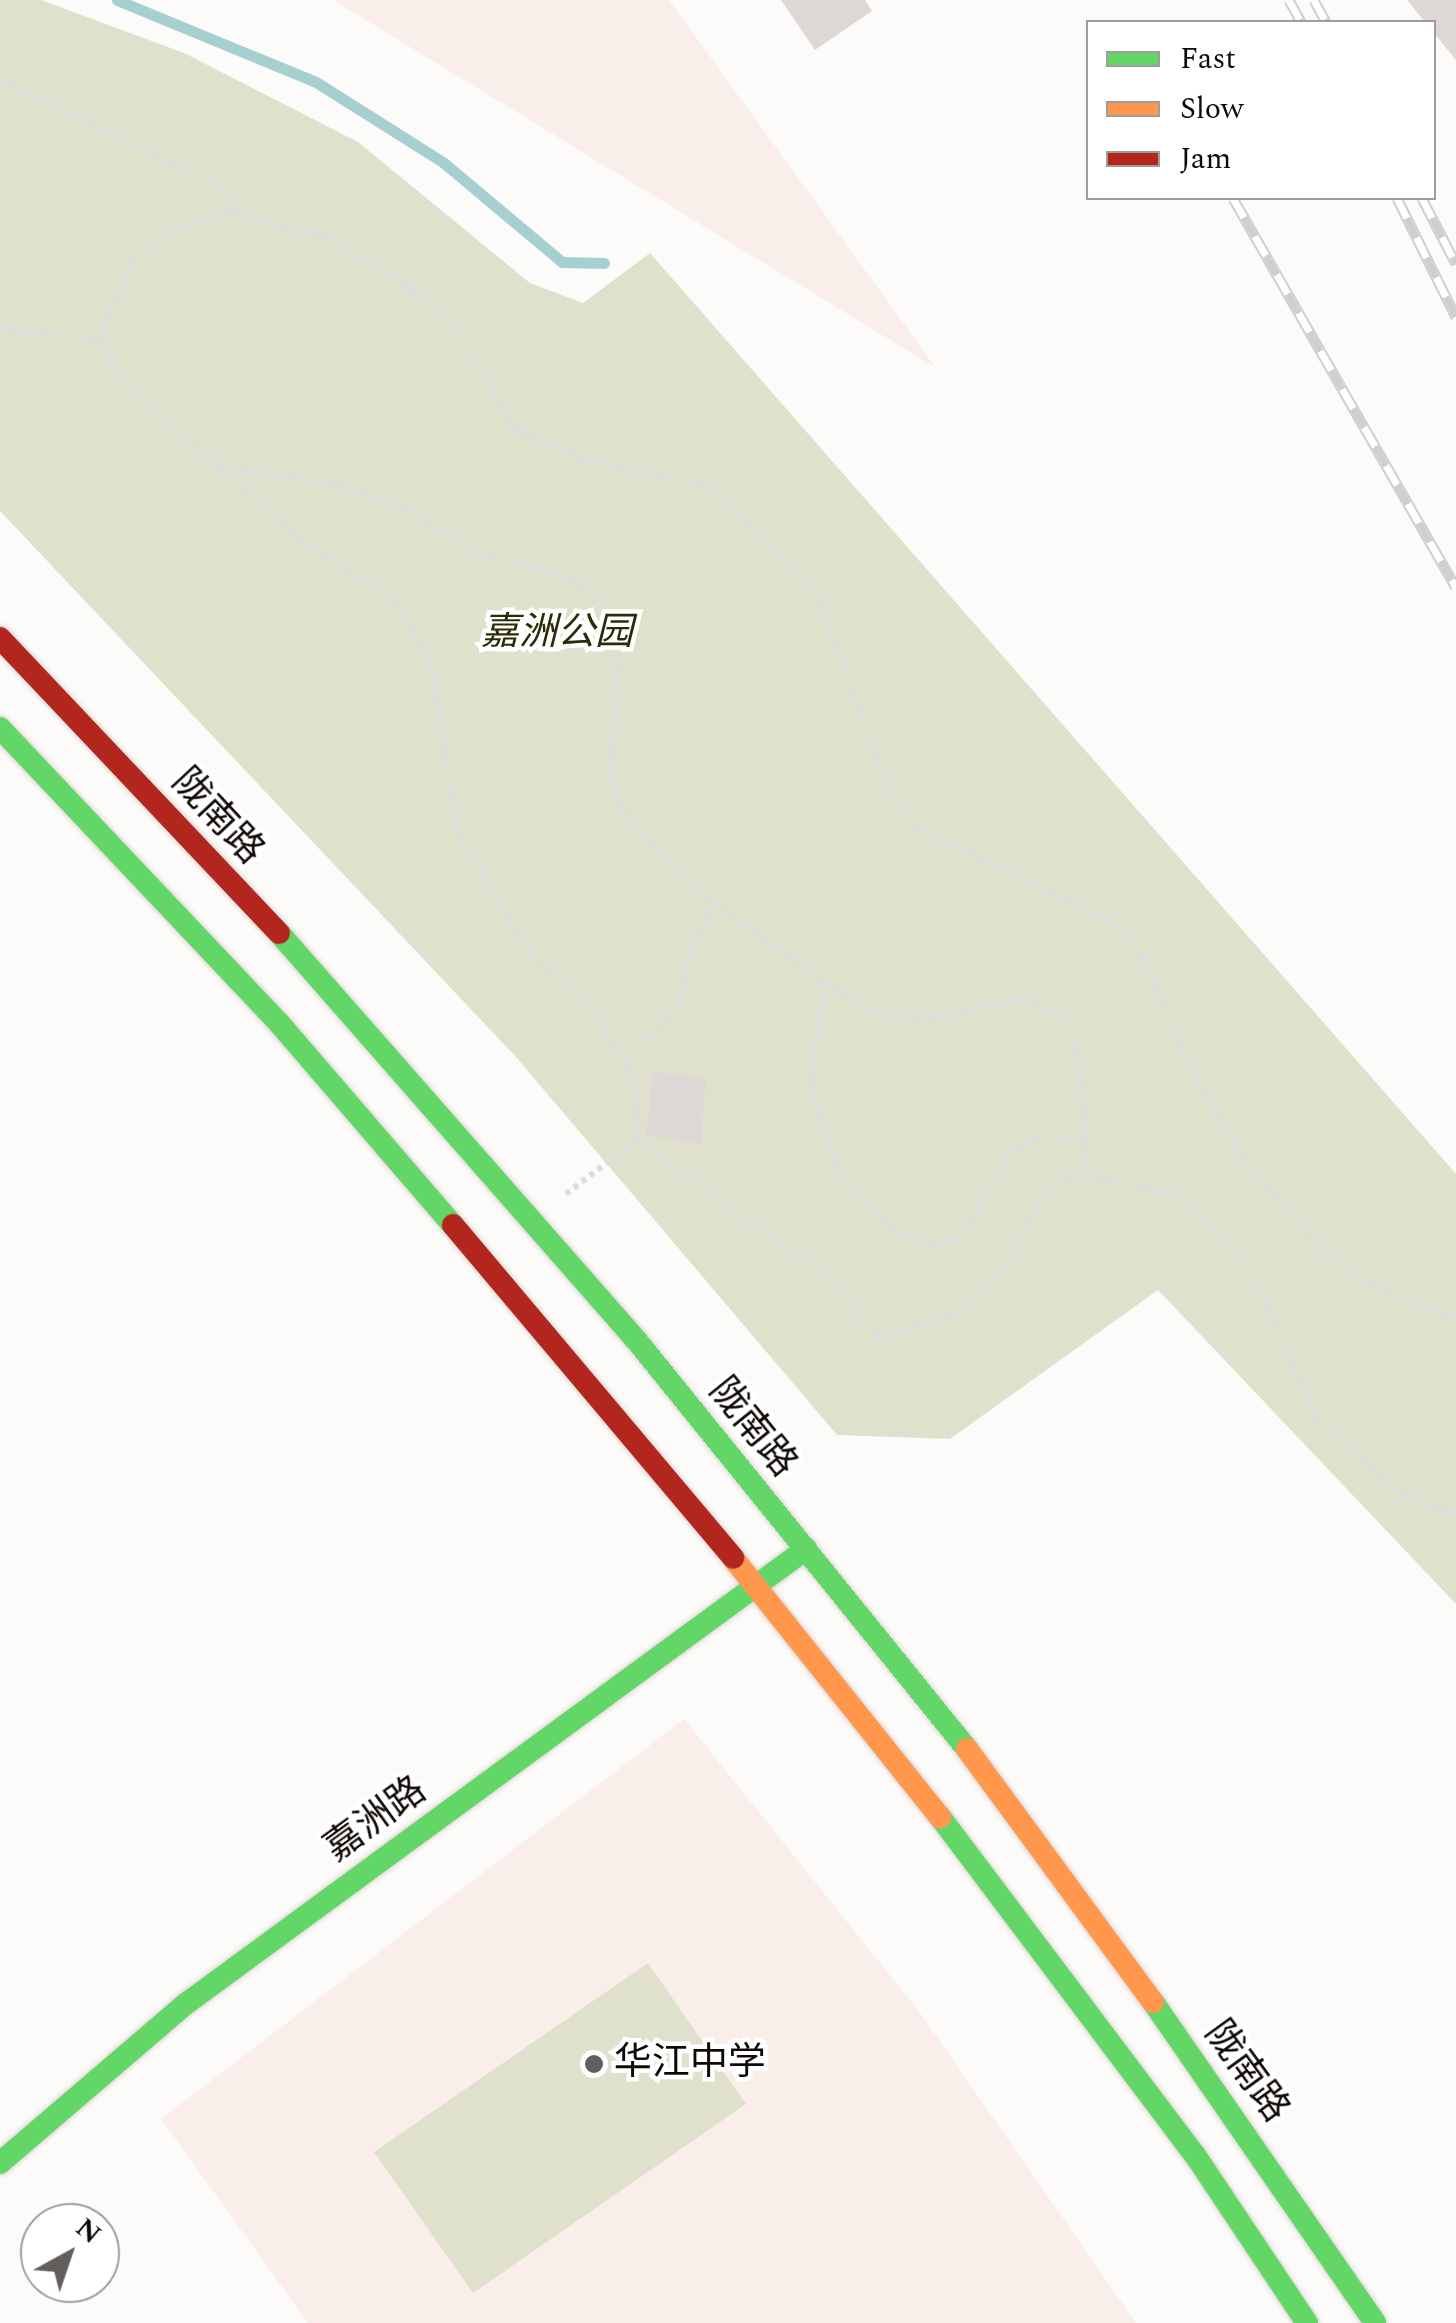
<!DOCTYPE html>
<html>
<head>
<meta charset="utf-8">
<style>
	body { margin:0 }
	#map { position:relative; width:1456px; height:2323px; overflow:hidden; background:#fdfbf9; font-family:Spectral,"Noto Sans SC",serif }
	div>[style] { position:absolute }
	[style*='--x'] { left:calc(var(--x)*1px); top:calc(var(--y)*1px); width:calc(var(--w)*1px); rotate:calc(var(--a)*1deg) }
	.built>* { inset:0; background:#f9eee9 }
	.green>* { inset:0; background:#e0e1cd }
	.stream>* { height:11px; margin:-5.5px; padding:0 5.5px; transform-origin:5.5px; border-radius:5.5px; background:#a6d0d0 }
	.building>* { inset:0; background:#ddd8d5 }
	.path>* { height:6px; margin-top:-3px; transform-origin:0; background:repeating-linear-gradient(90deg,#dedddd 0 5px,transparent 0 10px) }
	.roads { filter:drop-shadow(0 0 2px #dad6d3) drop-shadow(0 0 2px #dad6d3) }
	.fast>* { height:22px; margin:-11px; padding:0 11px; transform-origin:11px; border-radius:11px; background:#63d668 }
	.slow>* { height:22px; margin:-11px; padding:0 11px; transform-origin:11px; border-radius:11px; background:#ff974d }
	.jam>* { height:22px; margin:-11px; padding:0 11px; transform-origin:11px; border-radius:11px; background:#b3261e }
	.rail>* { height:11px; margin-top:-5.5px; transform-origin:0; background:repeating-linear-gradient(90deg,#fff 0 22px,#d0cfce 0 44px); box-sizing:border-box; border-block:2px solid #d0cfce }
	.dots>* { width:28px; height:28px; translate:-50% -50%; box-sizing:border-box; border:5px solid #fff; border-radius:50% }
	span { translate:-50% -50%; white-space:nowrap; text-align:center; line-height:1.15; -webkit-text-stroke:9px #fff; paint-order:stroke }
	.park-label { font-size:38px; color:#2b2c07; font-style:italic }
	.street-label { font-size:38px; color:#100a07 }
	.poi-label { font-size:38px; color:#100a07 }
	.left { translate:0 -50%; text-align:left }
	.legend { position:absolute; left:1086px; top:20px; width:350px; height:180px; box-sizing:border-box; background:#fff; border:2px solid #9f9d9c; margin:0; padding:12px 18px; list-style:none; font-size:30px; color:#100a07 }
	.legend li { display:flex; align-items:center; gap:20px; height:50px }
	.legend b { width:50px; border:2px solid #9f9d9c }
	.north { position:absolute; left:20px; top:2203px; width:100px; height:100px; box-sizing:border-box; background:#fff; border:2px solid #9f9d9c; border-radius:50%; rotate:40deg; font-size:28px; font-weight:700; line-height:40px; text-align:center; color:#100a07 }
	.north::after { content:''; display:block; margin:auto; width:35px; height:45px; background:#635e5c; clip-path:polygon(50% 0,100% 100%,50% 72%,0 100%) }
</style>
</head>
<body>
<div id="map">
	<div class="built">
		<div style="clip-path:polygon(333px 0,669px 0,936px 368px)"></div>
		<div style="clip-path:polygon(684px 1719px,918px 2010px,1136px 2323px,308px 2323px,161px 2119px)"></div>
	</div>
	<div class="green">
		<div style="clip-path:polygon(0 0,41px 0,184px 53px,358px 142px,530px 283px,583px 303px,650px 253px,1456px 1174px,1456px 1604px,1158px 1290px,950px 1439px,837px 1435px,516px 1057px,0 511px)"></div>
		<div style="clip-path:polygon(648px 1963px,746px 2104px,473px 2293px,374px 2152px)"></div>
	</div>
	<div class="stream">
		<div style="--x:117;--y:0;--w:215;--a:22.4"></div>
		<div style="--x:316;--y:82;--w:151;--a:32.3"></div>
		<div style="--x:444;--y:163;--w:154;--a:40"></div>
		<div style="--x:562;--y:262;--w:42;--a:1.4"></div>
	</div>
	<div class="building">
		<div style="clip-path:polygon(781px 0,865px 0,872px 11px,815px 50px)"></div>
		<div style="clip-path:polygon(1407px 0,1456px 0,1456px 60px,1434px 33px,1434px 22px,1425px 22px)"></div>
		<div style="clip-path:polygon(653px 1072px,706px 1078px,701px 1144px,646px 1135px)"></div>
	</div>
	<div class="path">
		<div style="--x:0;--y:79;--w:233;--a:26"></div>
		<div style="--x:209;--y:181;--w:51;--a:41.8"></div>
		<div style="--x:0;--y:329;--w:107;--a:6.5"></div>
		<div style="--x:220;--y:466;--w:136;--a:9.3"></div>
		<div style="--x:354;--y:488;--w:61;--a:23.2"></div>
		<div style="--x:410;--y:512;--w:72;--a:31.9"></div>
		<div style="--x:471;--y:550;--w:104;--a:15.6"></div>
		<div style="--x:571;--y:578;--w:41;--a:43"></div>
		<div style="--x:601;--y:606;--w:52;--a:69.8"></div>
		<div style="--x:619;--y:655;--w:119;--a:94.3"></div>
		<div style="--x:610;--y:774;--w:31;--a:73"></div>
		<div style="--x:619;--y:804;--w:57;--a:49.9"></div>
		<div style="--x:656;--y:848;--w:79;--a:43"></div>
		<div style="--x:714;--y:902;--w:137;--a:36.1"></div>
		<div style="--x:825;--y:983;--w:69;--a:29.5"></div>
		<div style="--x:885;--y:1017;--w:46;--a:2.5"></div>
		<div style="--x:931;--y:1019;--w:98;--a:-13"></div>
		<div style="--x:1026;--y:997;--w:50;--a:27.6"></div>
		<div style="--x:1070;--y:1020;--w:65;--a:79.4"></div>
		<div style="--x:1082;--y:1084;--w:92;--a:86.9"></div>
		<div style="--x:825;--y:983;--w:104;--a:98.3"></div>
		<div style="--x:810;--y:1086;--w:85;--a:72.8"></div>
		<div style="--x:835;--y:1167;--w:81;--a:47"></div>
		<div style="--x:890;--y:1226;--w:47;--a:23.8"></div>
		<div style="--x:933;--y:1245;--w:29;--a:-14"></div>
		<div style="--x:961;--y:1238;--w:95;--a:-60.5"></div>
		<div style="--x:1008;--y:1155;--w:35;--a:-33"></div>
		<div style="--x:1037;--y:1136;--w:48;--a:3.6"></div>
		<div style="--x:611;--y:1041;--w:40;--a:-4.3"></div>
		<div style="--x:651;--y:1038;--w:45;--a:-48.6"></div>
		<div style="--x:681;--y:1004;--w:53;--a:-80.2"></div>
		<div style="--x:690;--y:952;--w:55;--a:-64.4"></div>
		<div style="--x:566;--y:1194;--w:88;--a:-37.6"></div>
		<div style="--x:1456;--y:1319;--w:91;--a:-158"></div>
		<div style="--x:1372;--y:1285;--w:60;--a:-145.8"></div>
		<div style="--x:1322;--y:1251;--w:127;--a:-130.2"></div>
		<div style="--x:1240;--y:1154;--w:114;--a:-119.9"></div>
		<div style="--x:1183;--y:1055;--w:105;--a:-111.9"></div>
		<div style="--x:1144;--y:958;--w:52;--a:-133.5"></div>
		<div style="--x:1108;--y:920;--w:213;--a:-154.2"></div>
		<div style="--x:916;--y:827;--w:60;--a:-124.8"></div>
		<div style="--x:882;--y:778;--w:181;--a:-109"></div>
		<div style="--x:823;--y:607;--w:98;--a:-131.3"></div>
		<div style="--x:758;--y:533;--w:75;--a:-139.9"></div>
		<div style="--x:701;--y:485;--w:122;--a:-167.2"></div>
		<div style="--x:582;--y:458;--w:72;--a:-157"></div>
		<div style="--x:516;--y:430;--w:119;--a:-121.3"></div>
		<div style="--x:454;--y:328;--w:54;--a:-137.2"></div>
		<div style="--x:414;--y:291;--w:102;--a:-148.2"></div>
		<div style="--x:327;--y:237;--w:102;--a:-165.8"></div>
		<div style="--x:228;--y:212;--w:61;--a:161.9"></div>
		<div style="--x:170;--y:231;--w:47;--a:141.9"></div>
		<div style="--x:133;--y:260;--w:78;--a:113.3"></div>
		<div style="--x:102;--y:332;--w:36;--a:72"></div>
		<div style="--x:113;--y:366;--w:242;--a:43.3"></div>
		<div style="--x:289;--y:532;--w:126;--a:32.7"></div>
		<div style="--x:395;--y:600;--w:76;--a:60.7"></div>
		<div style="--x:432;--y:666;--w:162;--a:81.8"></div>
		<div style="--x:455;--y:826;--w:149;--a:59.8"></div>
		<div style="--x:530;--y:955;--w:88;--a:42.7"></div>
		<div style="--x:595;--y:1015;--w:82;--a:59"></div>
		<div style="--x:637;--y:1085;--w:55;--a:91"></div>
		<div style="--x:636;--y:1140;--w:227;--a:35.5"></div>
		<div style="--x:821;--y:1272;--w:84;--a:49.3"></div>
		<div style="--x:876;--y:1336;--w:89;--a:-15.6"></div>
		<div style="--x:962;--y:1312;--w:62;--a:-45"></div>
		<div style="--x:1006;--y:1268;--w:69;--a:-64.2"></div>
		<div style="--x:1036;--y:1206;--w:52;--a:-38"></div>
		<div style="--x:1077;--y:1174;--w:92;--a:11.9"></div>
		<div style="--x:1167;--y:1193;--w:71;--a:36.4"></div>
		<div style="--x:1224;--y:1235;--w:62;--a:56.8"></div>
		<div style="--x:1258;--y:1287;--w:147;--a:65.9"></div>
		<div style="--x:1318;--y:1421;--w:115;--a:40.8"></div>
		<div style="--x:1405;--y:1496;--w:54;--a:19.4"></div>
	</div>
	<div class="roads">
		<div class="fast">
			<div style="--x:0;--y:728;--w:406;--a:46.6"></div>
			<div style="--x:279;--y:1023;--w:267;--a:49.3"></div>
			<div style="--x:279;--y:933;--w:543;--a:48.73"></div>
			<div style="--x:637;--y:1341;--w:525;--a:51.03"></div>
			<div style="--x:940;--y:1817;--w:423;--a:53"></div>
			<div style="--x:1195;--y:2155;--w:202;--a:56.3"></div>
			<div style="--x:1153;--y:2002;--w:390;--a:55.3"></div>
			<div style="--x:0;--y:2163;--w:246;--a:-40.6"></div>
			<div style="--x:187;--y:2003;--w:768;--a:-36.26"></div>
		</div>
		<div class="slow">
			<div style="--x:733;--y:1558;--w:332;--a:51.4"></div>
			<div style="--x:967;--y:1749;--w:314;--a:53.7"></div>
		</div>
		<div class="jam">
			<div style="--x:0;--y:638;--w:406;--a:46.6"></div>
			<div style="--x:453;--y:1225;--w:435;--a:49.9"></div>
		</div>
	</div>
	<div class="rail">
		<div style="--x:1289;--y:0;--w:25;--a:61"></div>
		<div style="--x:1314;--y:0;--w:25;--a:61"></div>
		<div style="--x:1233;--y:198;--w:448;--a:60.2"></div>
		<div style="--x:1397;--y:198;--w:133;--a:63.6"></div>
		<div style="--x:1422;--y:198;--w:74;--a:62.7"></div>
	</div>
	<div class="dots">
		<div style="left:594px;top:2064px;background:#635e5c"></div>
	</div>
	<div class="park-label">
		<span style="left:557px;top:634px">嘉洲公园</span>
	</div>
	<div class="street-label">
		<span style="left:217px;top:817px;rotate:47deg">陇南路</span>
		<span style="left:752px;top:1428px;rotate:51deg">陇南路</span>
		<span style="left:376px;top:1820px;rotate:-36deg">嘉洲路</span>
		<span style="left:1246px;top:2072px;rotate:54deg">陇南路</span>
	</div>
	<div class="poi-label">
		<span class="left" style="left:614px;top:2064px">华江中学</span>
	</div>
	<ul class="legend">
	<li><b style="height:12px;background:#63d668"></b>Fast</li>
	<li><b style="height:12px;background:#ff974d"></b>Slow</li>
	<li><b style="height:12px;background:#b3261e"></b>Jam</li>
	</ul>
	<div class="north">N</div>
</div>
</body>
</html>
